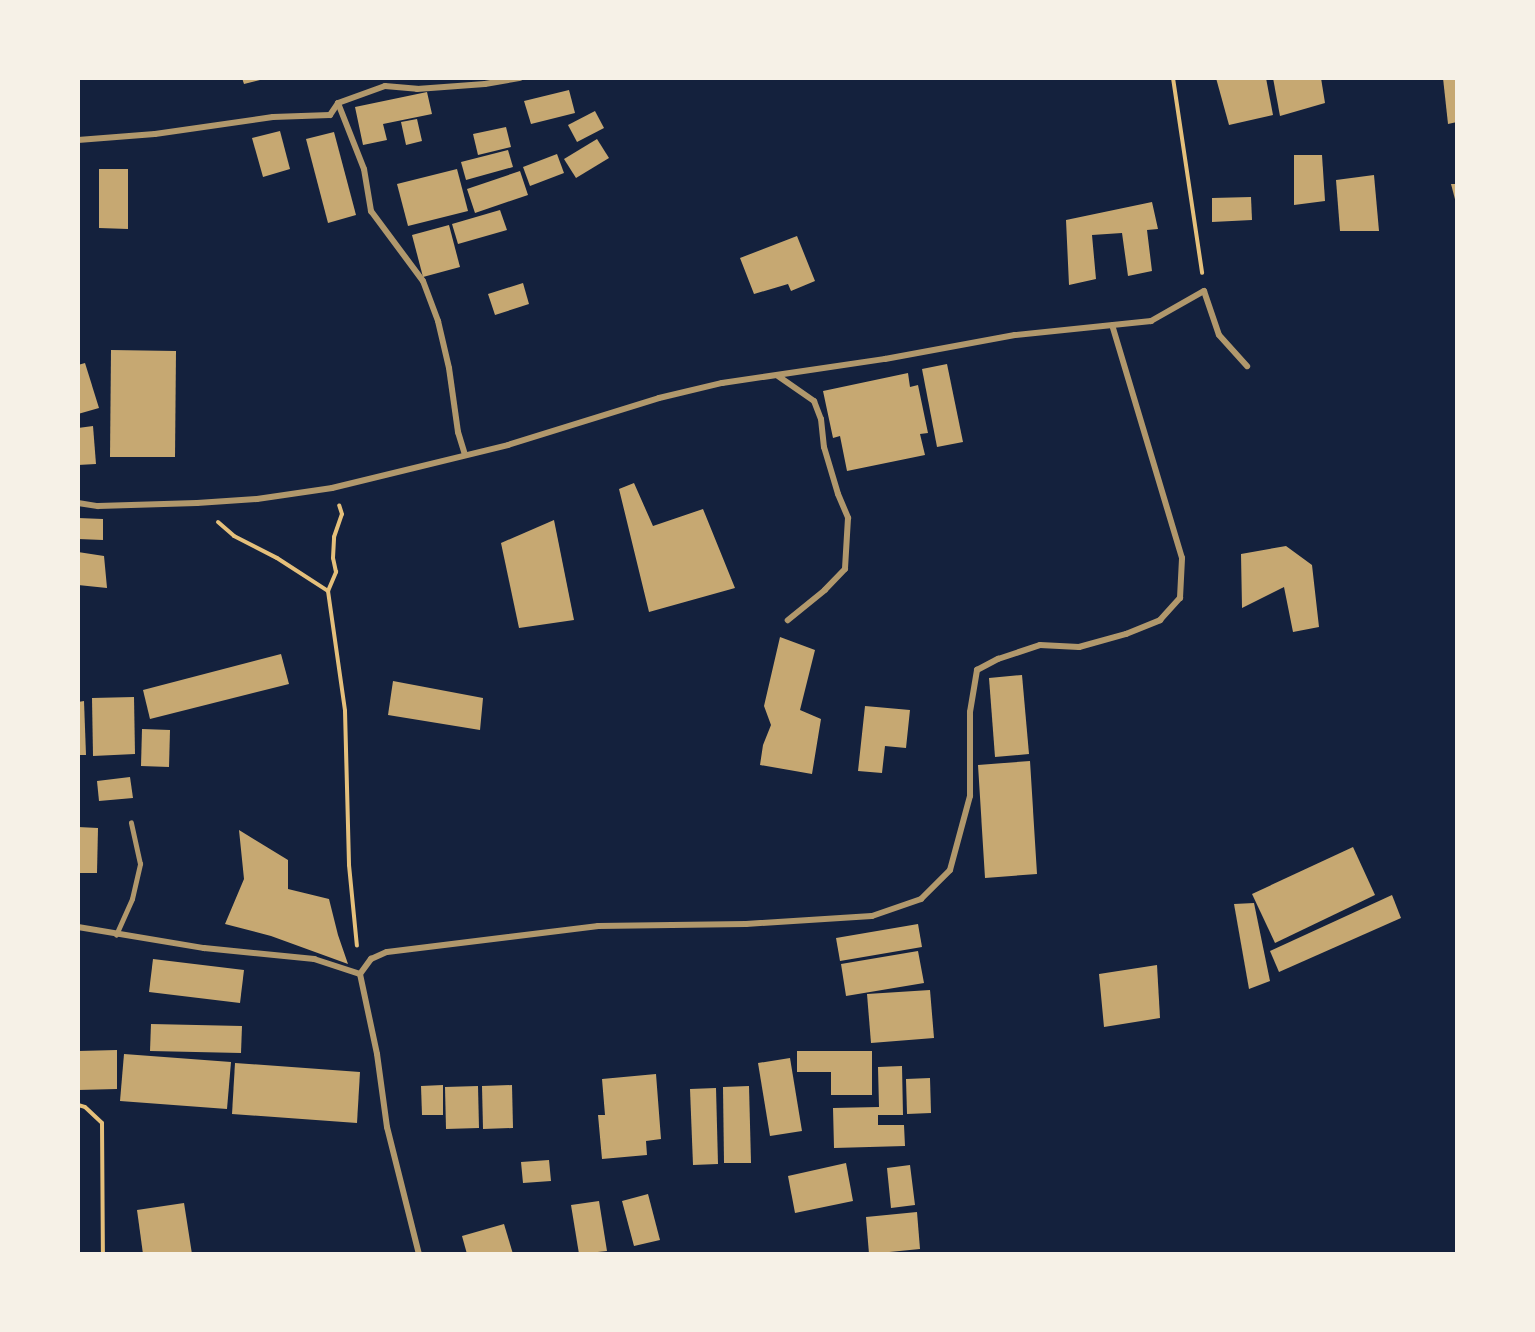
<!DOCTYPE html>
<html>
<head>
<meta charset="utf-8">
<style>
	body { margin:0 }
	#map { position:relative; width:1535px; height:1332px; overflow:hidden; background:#14213d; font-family:Overpass,sans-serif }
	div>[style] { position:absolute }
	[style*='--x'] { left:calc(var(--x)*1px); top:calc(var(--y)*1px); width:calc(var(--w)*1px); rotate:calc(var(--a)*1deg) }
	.building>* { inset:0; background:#c6a872 }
	.path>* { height:4px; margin:-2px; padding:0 2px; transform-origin:2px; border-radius:2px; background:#e5c07b }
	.service>* { height:4.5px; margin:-2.25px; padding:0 2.25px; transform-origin:2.25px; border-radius:2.25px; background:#b1986c }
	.minor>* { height:6px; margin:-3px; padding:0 3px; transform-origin:3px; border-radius:3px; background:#b1986c }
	span { translate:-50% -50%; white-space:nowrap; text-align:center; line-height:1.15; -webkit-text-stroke:5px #f6f1e7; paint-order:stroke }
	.frame { position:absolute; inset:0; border:80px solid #f6f1e7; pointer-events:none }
</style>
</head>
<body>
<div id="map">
	<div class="building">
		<div style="clip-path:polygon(242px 78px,264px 78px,264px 79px,244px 84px)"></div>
		<div style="clip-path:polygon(1216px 78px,1266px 78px,1273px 115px,1229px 125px)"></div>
		<div style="clip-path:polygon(1273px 78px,1321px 78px,1325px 103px,1280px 116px)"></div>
		<div style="clip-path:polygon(1443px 78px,1457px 78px,1457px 122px,1448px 124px)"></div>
		<div style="clip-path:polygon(569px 90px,575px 113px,531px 124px,524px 101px)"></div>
		<div style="clip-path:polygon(427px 92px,432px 114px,383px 124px,387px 140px,363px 145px,355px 107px)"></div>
		<div style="clip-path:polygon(595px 111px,604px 128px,577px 142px,568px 125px)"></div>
		<div style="clip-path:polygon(417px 119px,422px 141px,406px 145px,401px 122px)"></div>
		<div style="clip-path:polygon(506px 127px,511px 147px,478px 155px,473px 134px)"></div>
		<div style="clip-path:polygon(280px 131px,290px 169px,263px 177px,252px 138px)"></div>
		<div style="clip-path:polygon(334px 132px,356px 215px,328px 223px,306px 139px)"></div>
		<div style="clip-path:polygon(597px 139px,609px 158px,576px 178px,564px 159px)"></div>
		<div style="clip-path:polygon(508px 150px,513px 167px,466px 180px,461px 162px)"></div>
		<div style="clip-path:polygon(557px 154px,564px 173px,530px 186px,523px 167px)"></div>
		<div style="clip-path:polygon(1294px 155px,1322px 155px,1325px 201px,1294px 205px)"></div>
		<div style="clip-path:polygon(99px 169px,128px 169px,128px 229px,99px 228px)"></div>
		<div style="clip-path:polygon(457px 169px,468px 211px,408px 226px,397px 184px)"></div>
		<div style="clip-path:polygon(520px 171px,528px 195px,475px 213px,467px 189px)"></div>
		<div style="clip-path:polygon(1374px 175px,1379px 231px,1340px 231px,1336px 180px)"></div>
		<div style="clip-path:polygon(1451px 184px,1457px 184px,1457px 203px,1456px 203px)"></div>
		<div style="clip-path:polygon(1251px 197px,1252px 220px,1212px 222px,1212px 198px)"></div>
		<div style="clip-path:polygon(1152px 202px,1158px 229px,1147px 230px,1152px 271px,1128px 276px,1122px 233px,1092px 235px,1096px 279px,1069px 285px,1066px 220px)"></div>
		<div style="clip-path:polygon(500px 210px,507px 230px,458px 244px,452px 224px)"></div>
		<div style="clip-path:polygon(449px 225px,460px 267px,423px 277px,412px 235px)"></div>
		<div style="clip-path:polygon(797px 236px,815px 281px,791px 291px,788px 284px,754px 294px,740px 258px)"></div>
		<div style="clip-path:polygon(523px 283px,529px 304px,495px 315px,488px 294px)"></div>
		<div style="clip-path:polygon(111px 350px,176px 351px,175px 457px,110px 457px)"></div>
		<div style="clip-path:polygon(85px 363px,99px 408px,78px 414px,78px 365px)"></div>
		<div style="clip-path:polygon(947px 364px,963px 442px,937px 447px,922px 369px)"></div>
		<div style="clip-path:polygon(908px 373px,910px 387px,918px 385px,928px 433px,920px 434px,925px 455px,847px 471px,840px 436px,833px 438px,823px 391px)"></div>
		<div style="clip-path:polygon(93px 426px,96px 464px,78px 465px,78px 428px)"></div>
		<div style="clip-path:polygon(634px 483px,653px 526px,703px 509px,735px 588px,649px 612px,619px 489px)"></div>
		<div style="clip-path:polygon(78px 518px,103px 519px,103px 540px,78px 539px)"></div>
		<div style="clip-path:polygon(554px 520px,574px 620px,519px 628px,501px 543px)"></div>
		<div style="clip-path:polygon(1286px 546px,1312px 565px,1319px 627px,1293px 632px,1284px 587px,1242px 608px,1241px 554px)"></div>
		<div style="clip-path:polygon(78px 552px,104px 556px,107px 588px,78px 585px)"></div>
		<div style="clip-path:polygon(780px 637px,815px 650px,800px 710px,821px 719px,812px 774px,760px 765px,763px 745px,771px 725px,764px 706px)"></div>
		<div style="clip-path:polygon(281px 654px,289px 684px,150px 719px,143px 690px)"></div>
		<div style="clip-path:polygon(1022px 675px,1029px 754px,995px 757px,989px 678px)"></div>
		<div style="clip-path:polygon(393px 681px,483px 698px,480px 730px,388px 715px)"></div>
		<div style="clip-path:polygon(134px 697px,135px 754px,93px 756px,92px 698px)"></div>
		<div style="clip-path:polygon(84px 701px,86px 755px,78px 755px,78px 702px)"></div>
		<div style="clip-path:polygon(865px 706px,910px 710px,906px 748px,885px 746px,882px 773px,858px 771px)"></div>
		<div style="clip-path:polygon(142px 729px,170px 730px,169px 767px,141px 766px)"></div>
		<div style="clip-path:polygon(1030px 761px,1037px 874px,985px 878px,978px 765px)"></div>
		<div style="clip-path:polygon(130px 777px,133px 798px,99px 801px,97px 781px)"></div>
		<div style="clip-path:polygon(78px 827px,98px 828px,97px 873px,78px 873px)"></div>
		<div style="clip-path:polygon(239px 830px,288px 860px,288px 889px,329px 899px,338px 935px,348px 964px,271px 936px,225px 924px,244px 879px)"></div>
		<div style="clip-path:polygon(1353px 847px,1375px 895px,1275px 943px,1252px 894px)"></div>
		<div style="clip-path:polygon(1392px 895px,1401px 918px,1279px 972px,1270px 951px)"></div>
		<div style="clip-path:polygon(1254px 903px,1270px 981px,1249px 989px,1234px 904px)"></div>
		<div style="clip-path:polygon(918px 924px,922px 947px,840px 961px,836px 938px)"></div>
		<div style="clip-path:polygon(918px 951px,924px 983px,846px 996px,841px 964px)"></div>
		<div style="clip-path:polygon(153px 959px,244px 970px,240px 1003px,149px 992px)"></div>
		<div style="clip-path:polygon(1157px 965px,1160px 1018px,1104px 1027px,1099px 974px)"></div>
		<div style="clip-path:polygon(930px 990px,934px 1038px,871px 1043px,867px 994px)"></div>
		<div style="clip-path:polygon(151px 1024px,242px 1026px,241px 1053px,150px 1051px)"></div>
		<div style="clip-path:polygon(117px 1050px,117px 1089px,78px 1090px,78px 1051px)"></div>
		<div style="clip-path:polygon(797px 1051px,872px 1051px,872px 1095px,831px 1095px,831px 1072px,797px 1072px)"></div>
		<div style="clip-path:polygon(124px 1054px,231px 1062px,227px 1109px,120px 1101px)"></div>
		<div style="clip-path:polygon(790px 1058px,802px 1131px,770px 1136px,758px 1063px)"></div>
		<div style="clip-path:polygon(235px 1063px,360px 1072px,357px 1123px,232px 1114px)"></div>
		<div style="clip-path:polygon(902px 1066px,903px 1115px,878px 1115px,878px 1125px,904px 1125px,905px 1146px,834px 1148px,833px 1108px,879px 1107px,878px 1067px)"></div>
		<div style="clip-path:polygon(656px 1074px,661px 1139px,646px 1141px,647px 1155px,602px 1159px,598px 1115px,605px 1115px,602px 1079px)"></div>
		<div style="clip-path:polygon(930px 1078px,931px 1113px,907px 1114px,906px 1079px)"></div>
		<div style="clip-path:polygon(443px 1085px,443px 1115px,422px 1115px,421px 1086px)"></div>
		<div style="clip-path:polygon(512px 1085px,513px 1128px,483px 1129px,482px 1086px)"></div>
		<div style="clip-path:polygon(478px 1086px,479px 1128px,446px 1129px,445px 1087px)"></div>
		<div style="clip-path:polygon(749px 1086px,751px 1163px,724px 1163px,723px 1087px)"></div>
		<div style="clip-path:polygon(716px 1088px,718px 1164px,693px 1165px,690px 1089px)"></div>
		<div style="clip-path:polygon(549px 1160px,551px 1181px,523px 1183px,521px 1162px)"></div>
		<div style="clip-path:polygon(846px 1163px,853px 1201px,795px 1213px,788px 1176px)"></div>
		<div style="clip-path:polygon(910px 1165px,915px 1205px,891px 1208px,887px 1168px)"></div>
		<div style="clip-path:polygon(648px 1194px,660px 1240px,634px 1246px,622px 1201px)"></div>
		<div style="clip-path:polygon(599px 1201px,607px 1251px,579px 1254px,571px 1205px)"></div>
		<div style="clip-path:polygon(184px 1203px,192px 1254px,143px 1254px,137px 1210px)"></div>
		<div style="clip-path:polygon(917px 1212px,920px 1249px,869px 1254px,866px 1217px)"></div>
		<div style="clip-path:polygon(504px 1224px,513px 1254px,467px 1254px,462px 1236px)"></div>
	</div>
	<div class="path">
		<div style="--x:1173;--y:78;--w:197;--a:81.5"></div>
		<div style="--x:218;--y:522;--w:21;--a:41"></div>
		<div style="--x:234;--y:536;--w:48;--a:27.1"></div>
		<div style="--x:277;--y:558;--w:61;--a:32.9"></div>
		<div style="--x:328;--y:591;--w:121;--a:81.9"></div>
		<div style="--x:345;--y:711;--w:154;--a:88.5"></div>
		<div style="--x:349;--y:865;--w:81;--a:84.4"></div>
		<div style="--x:328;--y:591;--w:21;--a:-67"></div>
		<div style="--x:336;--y:572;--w:14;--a:-102"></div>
		<div style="--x:333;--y:558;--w:21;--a:-87"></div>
		<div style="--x:334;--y:537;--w:24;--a:-71"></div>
		<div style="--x:342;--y:514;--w:9;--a:-108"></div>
		<div style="--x:78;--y:1105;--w:7;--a:16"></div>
		<div style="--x:85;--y:1107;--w:23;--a:43"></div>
		<div style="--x:102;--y:1123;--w:131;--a:89.6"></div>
	</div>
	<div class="service">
		<div style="--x:116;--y:935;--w:39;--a:-66"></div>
		<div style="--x:132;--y:899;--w:36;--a:-77"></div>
		<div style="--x:140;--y:864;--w:42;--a:-102.4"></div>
	</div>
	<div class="minor">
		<div style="--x:338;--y:103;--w:50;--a:-19.9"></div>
		<div style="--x:385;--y:86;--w:32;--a:5"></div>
		<div style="--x:417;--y:89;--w:68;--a:-4.2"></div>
		<div style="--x:485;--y:84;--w:36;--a:-10"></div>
		<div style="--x:78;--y:140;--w:77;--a:-4.5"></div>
		<div style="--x:155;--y:134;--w:119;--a:-8.2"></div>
		<div style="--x:273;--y:117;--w:57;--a:-2"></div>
		<div style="--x:330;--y:115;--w:14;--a:-56"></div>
		<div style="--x:338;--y:103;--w:71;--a:68.5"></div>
		<div style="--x:364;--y:169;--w:43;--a:80.5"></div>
		<div style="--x:371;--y:211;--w:87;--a:53.4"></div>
		<div style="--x:423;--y:281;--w:43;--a:69.4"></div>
		<div style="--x:438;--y:321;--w:48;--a:76.8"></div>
		<div style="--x:449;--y:368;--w:65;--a:82"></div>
		<div style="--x:458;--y:432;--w:24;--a:73"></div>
		<div style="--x:778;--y:376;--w:44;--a:34.8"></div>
		<div style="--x:814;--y:401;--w:19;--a:69"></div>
		<div style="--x:821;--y:419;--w:28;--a:84"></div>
		<div style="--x:824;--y:447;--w:49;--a:73.4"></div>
		<div style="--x:838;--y:494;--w:26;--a:67"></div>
		<div style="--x:848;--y:518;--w:51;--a:93.4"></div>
		<div style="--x:845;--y:569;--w:29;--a:134"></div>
		<div style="--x:825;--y:590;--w:48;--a:141"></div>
		<div style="--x:78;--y:503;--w:20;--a:9"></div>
		<div style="--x:98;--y:506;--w:99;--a:-1.7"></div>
		<div style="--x:197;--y:503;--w:60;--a:-3.8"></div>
		<div style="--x:257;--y:499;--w:76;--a:-8.3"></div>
		<div style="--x:332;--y:488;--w:181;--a:-13.7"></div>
		<div style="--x:508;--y:445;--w:158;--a:-17.3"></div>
		<div style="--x:659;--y:398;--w:65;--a:-13.4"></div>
		<div style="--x:722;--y:383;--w:165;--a:-8.4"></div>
		<div style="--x:885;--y:359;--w:132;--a:-10.5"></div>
		<div style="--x:1015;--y:335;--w:137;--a:-5.9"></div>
		<div style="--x:1151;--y:321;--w:61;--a:-29.5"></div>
		<div style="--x:1204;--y:291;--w:46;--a:71.2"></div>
		<div style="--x:1219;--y:335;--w:42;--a:47.9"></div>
		<div style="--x:78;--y:927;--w:128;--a:9.5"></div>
		<div style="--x:204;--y:948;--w:111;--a:5.7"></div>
		<div style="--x:314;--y:959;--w:48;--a:18.1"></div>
		<div style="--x:360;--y:974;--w:82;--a:78"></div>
		<div style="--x:377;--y:1054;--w:74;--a:82.2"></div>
		<div style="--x:387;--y:1127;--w:131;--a:75.9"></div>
		<div style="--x:360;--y:974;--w:19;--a:-54"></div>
		<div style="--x:371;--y:959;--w:17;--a:-24"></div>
		<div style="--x:387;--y:952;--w:213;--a:-7"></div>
		<div style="--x:598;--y:926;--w:148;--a:-0.8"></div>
		<div style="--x:746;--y:924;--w:126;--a:-3.6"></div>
		<div style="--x:872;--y:916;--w:52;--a:-19.1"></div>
		<div style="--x:921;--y:899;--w:41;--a:-45"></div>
		<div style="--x:950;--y:870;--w:77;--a:-74.9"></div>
		<div style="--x:970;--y:796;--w:84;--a:-90"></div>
		<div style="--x:970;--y:712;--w:43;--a:-80.5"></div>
		<div style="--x:977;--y:670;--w:24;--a:-28"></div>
		<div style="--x:998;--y:659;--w:44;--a:-18.4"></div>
		<div style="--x:1040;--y:645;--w:39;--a:3"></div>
		<div style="--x:1079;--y:647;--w:49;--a:-15.5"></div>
		<div style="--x:1126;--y:634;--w:37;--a:-22"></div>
		<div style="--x:1160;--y:620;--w:30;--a:-48"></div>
		<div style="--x:1180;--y:598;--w:40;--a:-87.1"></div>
		<div style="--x:1182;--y:558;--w:243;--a:-106.7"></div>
	</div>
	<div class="frame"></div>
</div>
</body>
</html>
